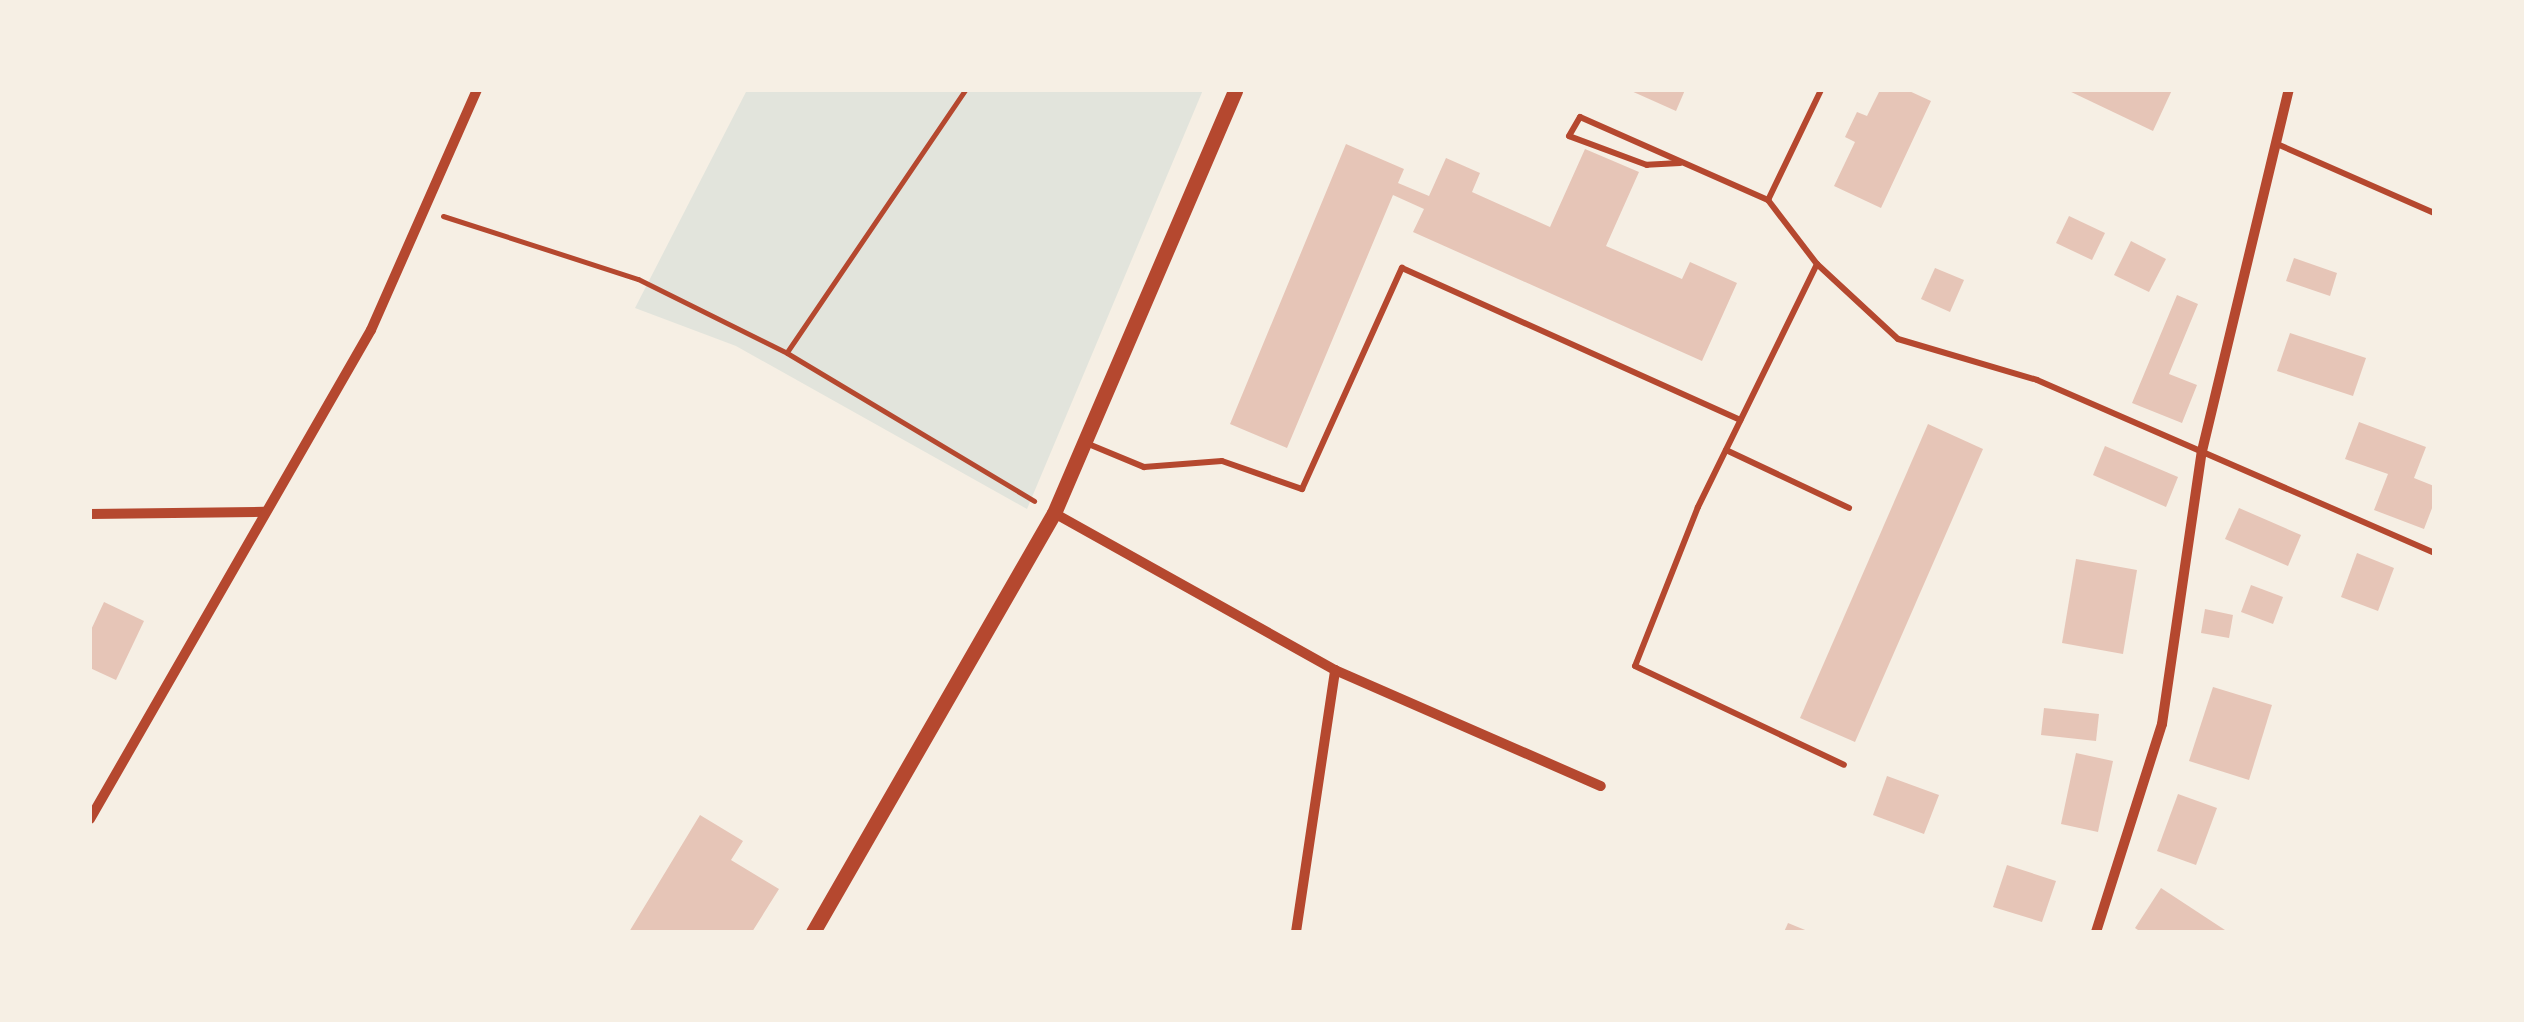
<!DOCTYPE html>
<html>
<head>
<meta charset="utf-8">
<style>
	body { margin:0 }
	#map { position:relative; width:2524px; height:1022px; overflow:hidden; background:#f6efe4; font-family:"Roboto Serif",serif }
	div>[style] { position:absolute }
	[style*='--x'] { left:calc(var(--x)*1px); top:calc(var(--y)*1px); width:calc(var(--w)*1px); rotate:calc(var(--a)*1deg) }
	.green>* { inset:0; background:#e2e4dc }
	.building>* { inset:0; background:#e6c5b7 }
	.path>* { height:5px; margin:-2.5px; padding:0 2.5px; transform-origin:2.5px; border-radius:2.5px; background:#b5482f }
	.service>* { height:6px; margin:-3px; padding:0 3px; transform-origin:3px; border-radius:3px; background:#b5482f }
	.minor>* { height:10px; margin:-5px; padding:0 5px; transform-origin:5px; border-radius:5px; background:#b5482f }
	.tertiary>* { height:15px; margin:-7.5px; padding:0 7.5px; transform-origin:7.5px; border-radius:7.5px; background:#b5482f }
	span { translate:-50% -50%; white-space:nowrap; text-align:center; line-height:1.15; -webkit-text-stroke:9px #f6efe4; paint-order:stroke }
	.frame { position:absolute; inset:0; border:92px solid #f6efe4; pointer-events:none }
</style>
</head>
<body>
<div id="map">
	<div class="green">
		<div style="clip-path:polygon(747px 90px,1203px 90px,1027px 509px,736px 346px,635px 308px)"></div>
	</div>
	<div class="building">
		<div style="clip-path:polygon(1629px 90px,1685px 90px,1676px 111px)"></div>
		<div style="clip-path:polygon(1880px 90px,1907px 90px,1931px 101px,1881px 208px,1834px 186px,1855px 142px,1845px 137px,1857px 112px,1867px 116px)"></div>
		<div style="clip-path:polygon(2067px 90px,2172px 90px,2153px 131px)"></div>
		<div style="clip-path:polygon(1346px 144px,1404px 169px,1398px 183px,1429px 196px,1446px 158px,1480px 173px,1472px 192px,1550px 227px,1585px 149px,1639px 172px,1606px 246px,1682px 279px,1690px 262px,1737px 283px,1702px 361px,1413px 232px,1424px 209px,1393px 195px,1287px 448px,1230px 424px)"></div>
		<div style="clip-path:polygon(2069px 216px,2105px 233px,2092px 260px,2056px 243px)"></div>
		<div style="clip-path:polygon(2131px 241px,2166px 259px,2149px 292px,2114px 275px)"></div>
		<div style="clip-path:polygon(2294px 258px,2337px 273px,2330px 296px,2286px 281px)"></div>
		<div style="clip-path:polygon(1935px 268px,1964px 280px,1950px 312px,1921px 299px)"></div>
		<div style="clip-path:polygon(2177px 295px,2198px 304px,2169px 374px,2197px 385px,2182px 423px,2132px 403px)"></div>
		<div style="clip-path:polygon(2290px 333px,2366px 358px,2353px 396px,2277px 371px)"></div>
		<div style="clip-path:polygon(2359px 422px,2426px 447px,2414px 478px,2434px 486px,2434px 503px,2424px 529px,2374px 510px,2388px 474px,2345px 459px)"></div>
		<div style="clip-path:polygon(1928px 424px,1983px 449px,1855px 742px,1800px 718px)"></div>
		<div style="clip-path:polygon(2105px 446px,2178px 477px,2166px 507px,2093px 475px)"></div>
		<div style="clip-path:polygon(2239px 508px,2301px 535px,2288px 566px,2225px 539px)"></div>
		<div style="clip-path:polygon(2357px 553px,2394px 568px,2378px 611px,2341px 597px)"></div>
		<div style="clip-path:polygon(2076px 559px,2137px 570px,2123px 654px,2062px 643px)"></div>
		<div style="clip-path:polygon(2251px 585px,2283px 597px,2273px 624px,2241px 612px)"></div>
		<div style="clip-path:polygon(104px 602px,144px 621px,116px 680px,90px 668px,90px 632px)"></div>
		<div style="clip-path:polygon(2205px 609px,2233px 615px,2229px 638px,2201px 633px)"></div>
		<div style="clip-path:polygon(2213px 687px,2272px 705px,2249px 780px,2189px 761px)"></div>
		<div style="clip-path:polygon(2044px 708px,2099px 714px,2096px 741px,2041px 735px)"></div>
		<div style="clip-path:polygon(2076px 753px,2113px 761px,2098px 832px,2061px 824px)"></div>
		<div style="clip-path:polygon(1887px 776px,1939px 795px,1924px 834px,1873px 815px)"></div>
		<div style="clip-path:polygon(2178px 794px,2217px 808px,2196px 865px,2157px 851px)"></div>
		<div style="clip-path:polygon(700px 815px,743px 841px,731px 860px,779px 889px,752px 932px,629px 932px)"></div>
		<div style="clip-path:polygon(2007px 865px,2056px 881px,2042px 922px,1993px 907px)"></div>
		<div style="clip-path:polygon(2161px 888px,2228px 932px,2141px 932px,2135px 928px)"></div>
		<div style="clip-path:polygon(1788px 923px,1810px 932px,1784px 932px)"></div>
	</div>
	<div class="path">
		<div style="--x:443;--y:216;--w:205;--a:17.9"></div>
		<div style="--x:638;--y:279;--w:166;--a:26.4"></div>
		<div style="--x:787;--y:353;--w:288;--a:30.9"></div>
		<div style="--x:787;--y:352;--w:317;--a:-55.8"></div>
	</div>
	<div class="service">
		<div style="--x:1821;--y:90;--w:122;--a:115.7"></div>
		<div style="--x:1768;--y:200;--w:81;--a:52.6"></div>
		<div style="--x:1817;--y:264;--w:110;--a:42.8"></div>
		<div style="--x:1898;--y:339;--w:145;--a:16.4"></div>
		<div style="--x:2037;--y:380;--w:433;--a:23.5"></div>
		<div style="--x:2277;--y:144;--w:171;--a:23.7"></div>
		<div style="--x:1680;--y:163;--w:33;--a:177"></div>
		<div style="--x:1647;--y:165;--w:83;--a:-159.6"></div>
		<div style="--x:1569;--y:136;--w:22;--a:-60"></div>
		<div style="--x:1580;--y:117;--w:206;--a:23.8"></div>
		<div style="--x:1817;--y:264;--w:271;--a:116.1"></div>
		<div style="--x:1698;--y:507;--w:171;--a:111.6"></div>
		<div style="--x:1635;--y:666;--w:231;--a:25.3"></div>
		<div style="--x:1086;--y:443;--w:63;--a:22.5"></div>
		<div style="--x:1144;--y:467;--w:78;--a:-4.4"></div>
		<div style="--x:1222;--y:461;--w:85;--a:19.3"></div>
		<div style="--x:1302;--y:489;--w:243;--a:-65.7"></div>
		<div style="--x:1402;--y:268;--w:371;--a:24.2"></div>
		<div style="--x:1726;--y:450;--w:136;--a:25.2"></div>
	</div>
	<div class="minor">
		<div style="--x:1054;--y:513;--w:322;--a:29.2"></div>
		<div style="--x:1335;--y:670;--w:290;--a:23.6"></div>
		<div style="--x:90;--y:514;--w:174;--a:-0.7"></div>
		<div style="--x:90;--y:819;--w:564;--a:-60.12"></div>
		<div style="--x:371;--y:330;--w:262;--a:-66.2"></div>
		<div style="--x:1296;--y:932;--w:265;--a:-81.5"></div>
		<div style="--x:2096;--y:932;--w:218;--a:-72.4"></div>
		<div style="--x:2162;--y:724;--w:276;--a:-81.7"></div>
		<div style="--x:2202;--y:451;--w:371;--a:-76.5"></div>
	</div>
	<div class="tertiary">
		<div style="--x:813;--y:932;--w:483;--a:-60.1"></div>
		<div style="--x:1054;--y:513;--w:460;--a:-66.8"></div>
	</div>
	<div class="frame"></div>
</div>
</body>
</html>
